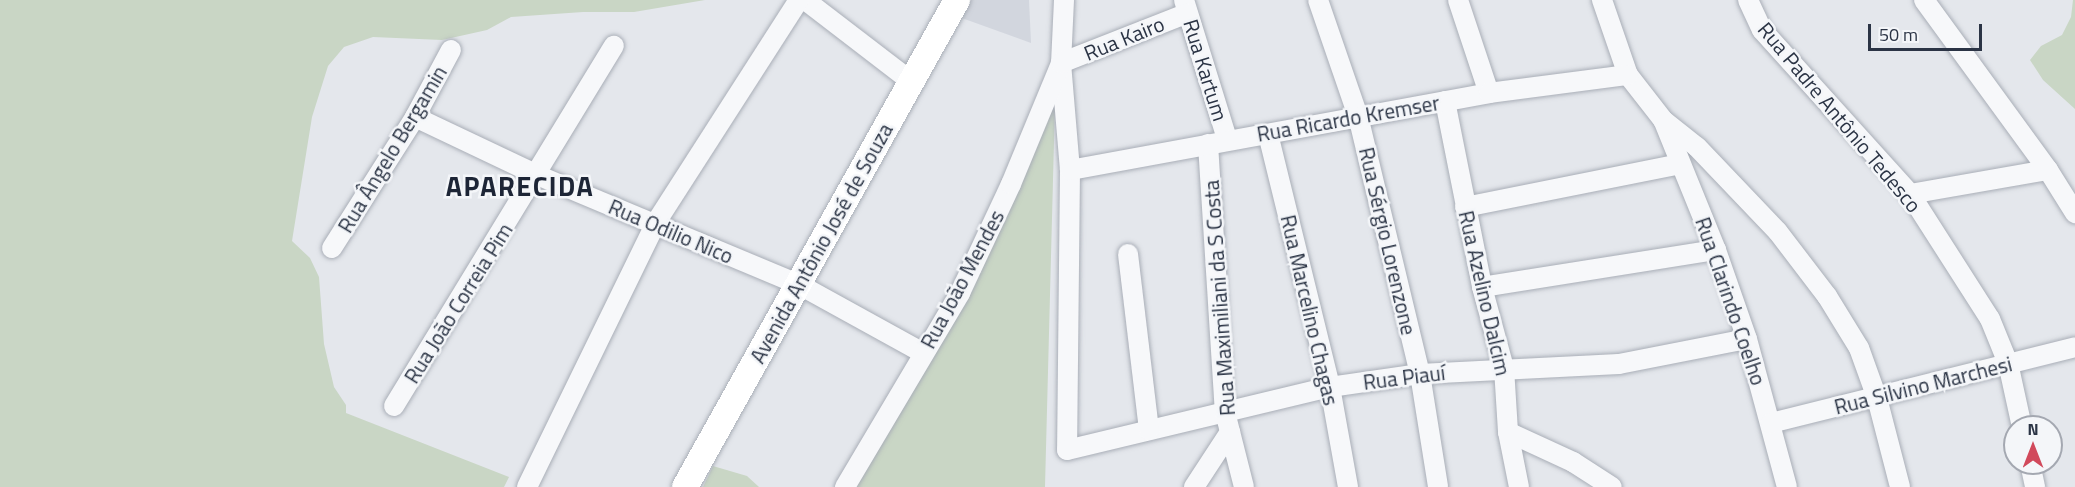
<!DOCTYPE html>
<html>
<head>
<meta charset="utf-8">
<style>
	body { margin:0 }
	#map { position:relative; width:2075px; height:487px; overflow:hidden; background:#e4e7ec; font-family:"Titillium Web",sans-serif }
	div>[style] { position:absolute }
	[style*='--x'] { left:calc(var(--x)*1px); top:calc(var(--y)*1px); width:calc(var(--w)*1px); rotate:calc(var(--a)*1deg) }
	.built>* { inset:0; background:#d2d6de }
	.green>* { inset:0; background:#c9d6c5 }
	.roads { filter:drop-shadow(0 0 2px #a9aeb7) drop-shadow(0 0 2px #a9aeb7) }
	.minor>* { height:20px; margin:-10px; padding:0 10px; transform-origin:10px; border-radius:10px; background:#f7f8fa }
	.major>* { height:26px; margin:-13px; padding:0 13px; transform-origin:13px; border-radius:13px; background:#fff }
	span { translate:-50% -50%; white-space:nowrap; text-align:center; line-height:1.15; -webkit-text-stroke:5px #f4f6f9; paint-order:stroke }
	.street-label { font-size:21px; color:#2b3445 }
	.district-label { font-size:27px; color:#1d2536; font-weight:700; letter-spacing:1.5px }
	.north { position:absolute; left:2003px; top:415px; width:60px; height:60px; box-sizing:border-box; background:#f4f6f9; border:2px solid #a4a8b1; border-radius:50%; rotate:0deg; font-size:16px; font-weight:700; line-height:24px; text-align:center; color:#2b3445 }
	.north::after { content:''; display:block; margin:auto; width:21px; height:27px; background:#d1495b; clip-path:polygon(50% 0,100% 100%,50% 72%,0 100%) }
	.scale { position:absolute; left:1868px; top:24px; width:114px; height:27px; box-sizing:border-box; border:3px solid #2b3445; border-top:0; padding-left:8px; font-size:18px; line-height:21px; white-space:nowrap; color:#2b3445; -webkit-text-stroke:4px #f4f6f9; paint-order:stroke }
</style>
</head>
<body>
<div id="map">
	<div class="built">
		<div style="clip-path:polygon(966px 0,1029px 0,1031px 43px,959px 17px)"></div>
	</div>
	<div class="green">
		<div style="clip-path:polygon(0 0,705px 0,634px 12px,583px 12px,511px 17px,487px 30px,442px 40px,373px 37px,344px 47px,328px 66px,312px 117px,292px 241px,310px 258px,319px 277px,324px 344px,334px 387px,346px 405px,346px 413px,509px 477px,504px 487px,0 487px)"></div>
		<div style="clip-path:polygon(2073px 0,2075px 0,2075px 109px,2043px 80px,2030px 60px,2041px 46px,2062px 35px,2071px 17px)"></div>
		<div style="clip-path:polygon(1055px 103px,1045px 487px,852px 487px,893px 426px)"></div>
		<div style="clip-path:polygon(713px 466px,747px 476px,759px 487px,703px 487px)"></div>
	</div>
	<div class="roads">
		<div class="minor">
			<div style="--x:805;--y:0;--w:135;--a:37.5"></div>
			<div style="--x:1064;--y:0;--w:63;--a:92.7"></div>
			<div style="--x:1061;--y:63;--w:107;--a:85.2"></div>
			<div style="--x:1070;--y:170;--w:280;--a:90.6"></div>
			<div style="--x:1067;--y:450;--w:270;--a:-13.5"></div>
			<div style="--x:1330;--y:387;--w:91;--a:-8.2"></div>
			<div style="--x:1420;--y:374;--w:199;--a:-2.9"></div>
			<div style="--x:1619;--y:364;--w:130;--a:-11.1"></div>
			<div style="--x:1184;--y:0;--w:145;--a:72.8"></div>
			<div style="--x:1318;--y:0;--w:123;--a:71"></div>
			<div style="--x:1358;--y:116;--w:265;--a:76.5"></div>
			<div style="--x:1420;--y:374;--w:114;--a:80.9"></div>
			<div style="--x:1458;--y:0;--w:98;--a:71.6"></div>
			<div style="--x:1602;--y:0;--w:79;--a:70.9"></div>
			<div style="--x:1628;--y:75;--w:57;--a:52.1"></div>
			<div style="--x:1663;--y:120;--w:43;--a:38.5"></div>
			<div style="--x:1697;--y:147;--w:117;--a:46.4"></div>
			<div style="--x:1778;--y:232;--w:81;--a:52.6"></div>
			<div style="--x:1827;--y:296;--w:61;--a:58.4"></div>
			<div style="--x:1859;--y:348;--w:53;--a:70.2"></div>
			<div style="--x:1877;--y:398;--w:92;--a:75.5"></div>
			<div style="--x:1748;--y:0;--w:33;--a:65"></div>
			<div style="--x:1762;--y:30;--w:221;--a:47.9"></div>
			<div style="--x:1910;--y:194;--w:148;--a:57.4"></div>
			<div style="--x:1990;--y:319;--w:48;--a:67.8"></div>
			<div style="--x:2008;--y:363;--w:66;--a:77.7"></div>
			<div style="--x:1924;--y:0;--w:210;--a:53.9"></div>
			<div style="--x:2048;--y:170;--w:51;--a:57.9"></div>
			<div style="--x:1445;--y:101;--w:190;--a:78.7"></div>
			<div style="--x:1482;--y:287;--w:84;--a:74.8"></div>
			<div style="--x:1504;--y:368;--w:64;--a:86.4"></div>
			<div style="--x:1508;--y:432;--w:56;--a:78.7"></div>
			<div style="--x:415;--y:117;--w:135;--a:25.4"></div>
			<div style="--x:537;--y:175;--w:283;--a:22.7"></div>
			<div style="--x:798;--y:284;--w:143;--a:28.9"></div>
			<div style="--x:1664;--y:122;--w:138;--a:67.9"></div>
			<div style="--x:1716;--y:250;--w:94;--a:70.8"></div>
			<div style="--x:1747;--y:339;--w:153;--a:74.9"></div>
			<div style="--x:1268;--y:134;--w:260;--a:76.2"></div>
			<div style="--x:1330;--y:387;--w:102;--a:79.8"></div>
			<div style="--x:1208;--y:144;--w:269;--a:86.4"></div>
			<div style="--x:1225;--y:412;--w:77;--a:75.8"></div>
			<div style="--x:1070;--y:170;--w:426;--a:-10.4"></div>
			<div style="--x:1489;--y:93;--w:140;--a:-7.4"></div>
			<div style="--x:1910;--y:194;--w:140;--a:-9.9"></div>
			<div style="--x:1465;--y:207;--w:219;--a:-11.3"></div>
			<div style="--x:332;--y:248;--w:155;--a:-57.6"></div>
			<div style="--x:415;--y:117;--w:76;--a:-61.8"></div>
			<div style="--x:1128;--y:254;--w:177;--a:83.2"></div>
			<div style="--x:1482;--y:287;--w:237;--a:-9"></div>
			<div style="--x:394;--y:406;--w:422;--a:-58.6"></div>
			<div style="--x:1771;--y:423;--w:313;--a:-14"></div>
			<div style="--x:1508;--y:432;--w:72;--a:24.8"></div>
			<div style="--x:1573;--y:462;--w:46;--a:32.7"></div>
			<div style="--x:2030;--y:463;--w:25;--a:78"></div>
			<div style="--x:527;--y:487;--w:292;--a:-64"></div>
			<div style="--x:655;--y:224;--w:266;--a:-57.3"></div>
			<div style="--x:845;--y:487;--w:226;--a:-59.3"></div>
			<div style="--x:960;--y:293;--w:120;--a:-64.9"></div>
			<div style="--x:1011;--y:184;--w:131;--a:-67.5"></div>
			<div style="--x:1061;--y:63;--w:136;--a:-21.5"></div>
			<div style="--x:1194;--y:487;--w:66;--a:-56.8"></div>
		</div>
		<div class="major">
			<div style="--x:685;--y:487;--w:558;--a:-60.82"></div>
		</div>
	</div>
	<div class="street-label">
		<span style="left:1124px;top:38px;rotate:-22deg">Rua Kairo</span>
		<span style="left:1206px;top:70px;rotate:73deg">Rua Kartum</span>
		<span style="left:1840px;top:117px;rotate:50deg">Rua Padre Antônio Tedesco</span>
		<span style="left:1348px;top:118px;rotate:-10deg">Rua Ricardo Kremser</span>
		<span style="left:392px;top:149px;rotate:-59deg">Rua Ângelo Bergamin</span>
		<span style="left:671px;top:231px;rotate:23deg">Rua Odilio Nico</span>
		<span style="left:1388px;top:241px;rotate:77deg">Rua Sérgio Lorenzone</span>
		<span style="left:821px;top:243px;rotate:-61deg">Avenida Antônio José de Souza</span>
		<span style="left:962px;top:279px;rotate:-62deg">Rua João Mendes</span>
		<span style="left:1485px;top:293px;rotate:77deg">Rua Azelino Dalcim</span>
		<span style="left:1219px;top:298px;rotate:-94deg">Rua Maximiliani da S Costa</span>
		<span style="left:1731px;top:301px;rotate:71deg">Rua Clarindo Coelho</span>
		<span style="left:458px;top:303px;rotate:-58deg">Rua João Correia Pim</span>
		<span style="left:1310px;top:310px;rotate:77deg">Rua Marcelino Chagas</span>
		<span style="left:1404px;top:377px;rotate:-7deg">Rua Piauí</span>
		<span style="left:1923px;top:385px;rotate:-14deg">Rua Silvino Marchesi</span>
	</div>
	<div class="district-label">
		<span style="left:520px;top:186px">APARECIDA</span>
	</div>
	<div class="north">N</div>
	<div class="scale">50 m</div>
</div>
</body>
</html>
